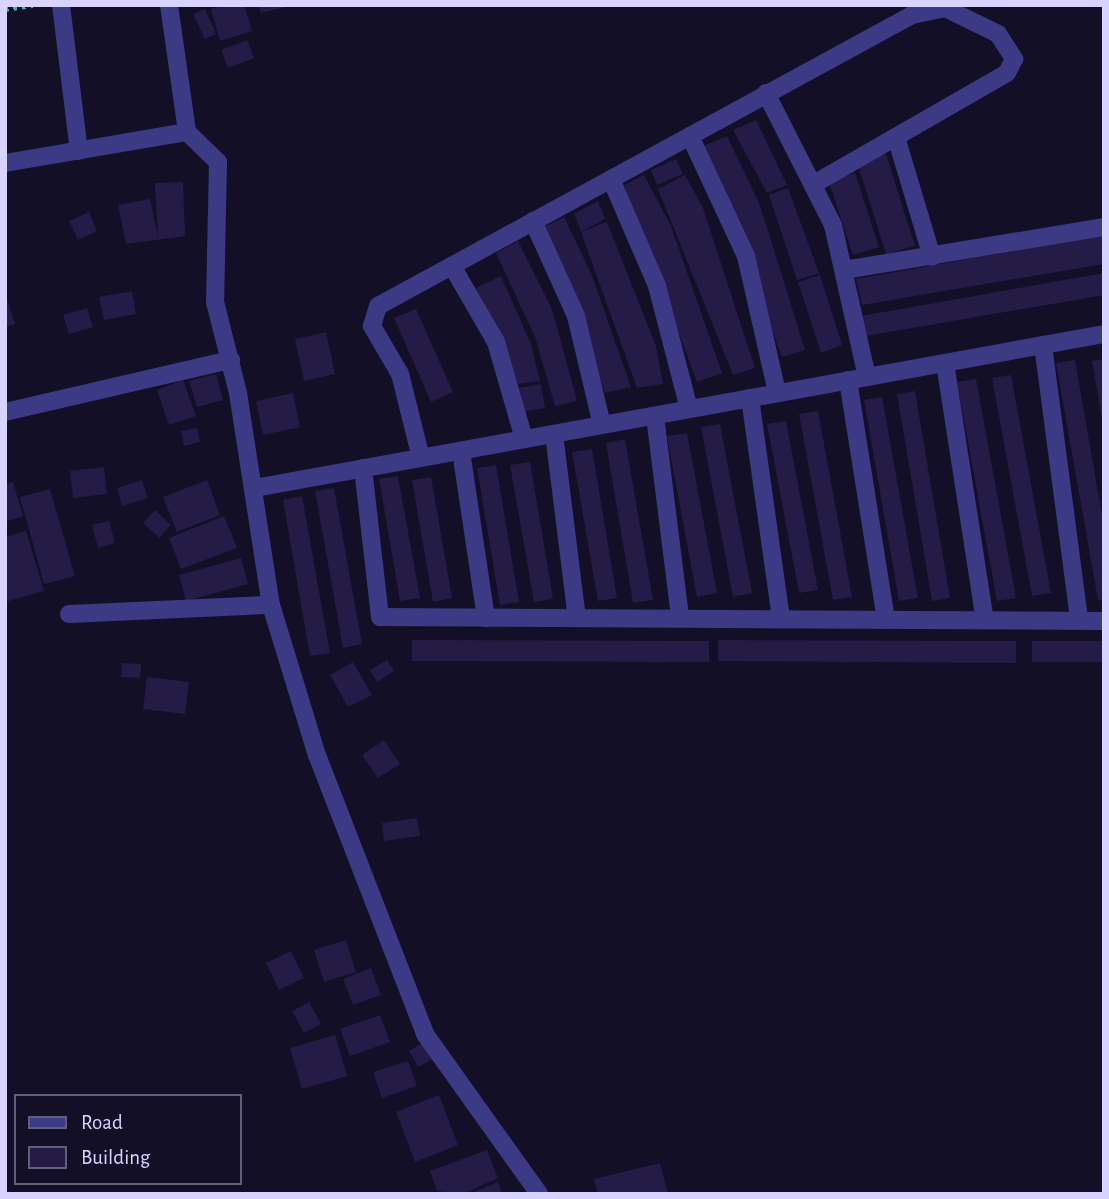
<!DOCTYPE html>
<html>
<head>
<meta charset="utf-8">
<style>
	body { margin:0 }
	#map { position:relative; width:1109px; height:1199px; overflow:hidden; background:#130f26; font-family:"Alegreya Sans",sans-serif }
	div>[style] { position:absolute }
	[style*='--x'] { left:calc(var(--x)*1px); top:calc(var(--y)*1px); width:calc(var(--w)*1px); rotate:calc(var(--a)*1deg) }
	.building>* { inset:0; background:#241b47 }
	.path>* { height:4.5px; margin-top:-2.25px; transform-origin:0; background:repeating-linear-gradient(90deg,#2fb8b0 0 3.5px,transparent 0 8.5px) }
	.minor>* { height:18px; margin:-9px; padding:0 9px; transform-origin:9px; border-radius:9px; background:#3d3a85 }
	span { translate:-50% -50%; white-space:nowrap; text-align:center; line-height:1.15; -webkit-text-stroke:5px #130f26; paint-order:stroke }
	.frame { position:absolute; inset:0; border:7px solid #d9d4ff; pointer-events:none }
	.legend { position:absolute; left:14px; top:1094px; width:228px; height:91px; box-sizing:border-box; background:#130f26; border:2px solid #625e7d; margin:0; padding:9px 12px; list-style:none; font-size:21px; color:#d9d4ff }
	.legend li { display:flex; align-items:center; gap:14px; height:35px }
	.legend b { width:35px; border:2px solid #625e7d }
</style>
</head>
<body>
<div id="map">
	<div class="building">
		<div style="clip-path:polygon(225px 5px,244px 5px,252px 31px,220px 41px,211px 9px)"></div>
		<div style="clip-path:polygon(259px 5px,290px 5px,290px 6px,261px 13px)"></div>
		<div style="clip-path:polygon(205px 9px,216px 34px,205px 39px,193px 14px)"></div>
		<div style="clip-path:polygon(247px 40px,254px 58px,228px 68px,221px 50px)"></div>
		<div style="clip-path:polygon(756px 120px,787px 185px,767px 193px,733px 130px)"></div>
		<div style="clip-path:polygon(727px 136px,760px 205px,805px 350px,782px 357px,703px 146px)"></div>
		<div style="clip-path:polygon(886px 154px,915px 246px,886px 254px,857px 162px)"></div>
		<div style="clip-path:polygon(676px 159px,683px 174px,657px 185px,651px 170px)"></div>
		<div style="clip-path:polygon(855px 173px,879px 247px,853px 255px,829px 182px)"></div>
		<div style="clip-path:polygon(644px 175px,671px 226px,722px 373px,697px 382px,624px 185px)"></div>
		<div style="clip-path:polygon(685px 175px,703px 208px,755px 368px,733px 375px,658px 189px)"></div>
		<div style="clip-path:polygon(183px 182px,185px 236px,126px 244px,118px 205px,150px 199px,158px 237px,155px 183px)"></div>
		<div style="clip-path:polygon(788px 188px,819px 273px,797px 280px,769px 195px)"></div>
		<div style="clip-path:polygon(598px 201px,605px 219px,581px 232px,574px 214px)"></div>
		<div style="clip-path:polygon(89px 212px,97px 231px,78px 240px,69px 221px)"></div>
		<div style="clip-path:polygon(564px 217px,591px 273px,631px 387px,605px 393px,569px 282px,542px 228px)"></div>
		<div style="clip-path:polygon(607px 222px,656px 346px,663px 384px,637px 388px,581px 232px)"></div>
		<div style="clip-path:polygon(1104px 235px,1104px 264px,862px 305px,856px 279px)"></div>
		<div style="clip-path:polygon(518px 241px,552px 309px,577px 401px,555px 406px,535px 337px,496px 253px)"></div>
		<div style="clip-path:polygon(1104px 273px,1104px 295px,866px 336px,861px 316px)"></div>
		<div style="clip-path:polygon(820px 275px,842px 345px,821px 353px,798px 282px)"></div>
		<div style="clip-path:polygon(501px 276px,531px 344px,540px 381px,518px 384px,476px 288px)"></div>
		<div style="clip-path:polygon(132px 291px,136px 314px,104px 320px,99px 297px)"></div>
		<div style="clip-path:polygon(5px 294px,15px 324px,5px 327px)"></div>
		<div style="clip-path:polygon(87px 308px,93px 327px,69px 334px,63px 315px)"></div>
		<div style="clip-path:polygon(416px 309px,453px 392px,431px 402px,394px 318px)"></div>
		<div style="clip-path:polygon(326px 332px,335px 374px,304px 381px,295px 339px)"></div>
		<div style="clip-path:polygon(1104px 359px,1104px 419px,1102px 419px,1092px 361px)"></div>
		<div style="clip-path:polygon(1075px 360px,1104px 527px,1104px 599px,1098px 600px,1056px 363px)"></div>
		<div style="clip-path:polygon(216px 374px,223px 400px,197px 407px,189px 381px)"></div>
		<div style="clip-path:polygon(1011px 375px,1051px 593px,1032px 596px,992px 378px)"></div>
		<div style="clip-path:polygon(976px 379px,1016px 598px,997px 601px,957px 382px)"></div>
		<div style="clip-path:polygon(183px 380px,196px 416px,169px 425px,157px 390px)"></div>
		<div style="clip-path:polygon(541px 384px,545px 408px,522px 412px,518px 388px)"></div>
		<div style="clip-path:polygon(915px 391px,950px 598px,932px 601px,897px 394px)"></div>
		<div style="clip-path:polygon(293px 393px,300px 427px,263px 435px,256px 401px)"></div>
		<div style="clip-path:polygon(882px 397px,918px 598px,899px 601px,864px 400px)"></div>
		<div style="clip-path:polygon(818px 411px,852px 597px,833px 600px,799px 414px)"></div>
		<div style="clip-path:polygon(786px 421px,818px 590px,799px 593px,767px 424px)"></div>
		<div style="clip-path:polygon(720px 424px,752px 593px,733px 597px,701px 427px)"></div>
		<div style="clip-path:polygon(197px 428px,200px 442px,184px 446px,181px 431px)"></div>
		<div style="clip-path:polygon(687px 433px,717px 593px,697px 597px,667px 436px)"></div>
		<div style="clip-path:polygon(625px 439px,653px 600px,633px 603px,606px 443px)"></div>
		<div style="clip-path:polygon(592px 449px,617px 598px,598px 601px,572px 452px)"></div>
		<div style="clip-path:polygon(530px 462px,553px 599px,534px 602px,510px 465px)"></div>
		<div style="clip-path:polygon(496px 465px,519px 602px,500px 605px,477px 468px)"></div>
		<div style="clip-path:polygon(104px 467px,107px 494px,73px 498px,70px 471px)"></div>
		<div style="clip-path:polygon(398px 476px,420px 598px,400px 601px,379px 479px)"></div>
		<div style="clip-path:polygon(431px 477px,452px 598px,433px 602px,412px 480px)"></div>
		<div style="clip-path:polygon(142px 480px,148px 498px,122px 506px,117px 488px)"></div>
		<div style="clip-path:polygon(207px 480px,220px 515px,177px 532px,163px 497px)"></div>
		<div style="clip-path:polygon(13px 482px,23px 516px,5px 522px,5px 485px)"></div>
		<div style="clip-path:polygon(334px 488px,362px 644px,343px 648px,315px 491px)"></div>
		<div style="clip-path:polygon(50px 489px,75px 576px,44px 584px,20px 497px)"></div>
		<div style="clip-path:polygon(302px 496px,330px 653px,310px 656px,283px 500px)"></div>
		<div style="clip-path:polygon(155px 510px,171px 525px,159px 538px,143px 523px)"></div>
		<div style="clip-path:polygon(224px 516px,237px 548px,181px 569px,169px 538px)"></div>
		<div style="clip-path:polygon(109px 521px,115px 543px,98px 548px,92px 525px)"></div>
		<div style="clip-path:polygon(26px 531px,44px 591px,5px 602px,5px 537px)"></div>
		<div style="clip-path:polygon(241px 558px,248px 584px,186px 601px,179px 575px)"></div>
		<div style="clip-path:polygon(412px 640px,709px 641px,709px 662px,412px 661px)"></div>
		<div style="clip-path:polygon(718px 640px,1016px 641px,1016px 663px,718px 661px)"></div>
		<div style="clip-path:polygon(1032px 641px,1104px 641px,1104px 662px,1032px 662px)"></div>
		<div style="clip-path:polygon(387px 660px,394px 671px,377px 682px,370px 670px)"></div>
		<div style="clip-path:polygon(353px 662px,372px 695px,348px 707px,330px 675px)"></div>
		<div style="clip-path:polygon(122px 663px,141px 664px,140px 678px,121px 677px)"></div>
		<div style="clip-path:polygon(147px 677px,189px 682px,185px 714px,143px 709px)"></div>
		<div style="clip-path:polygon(384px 740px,400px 764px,378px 778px,362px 755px)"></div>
		<div style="clip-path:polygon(417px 818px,420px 836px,384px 841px,382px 823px)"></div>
		<div style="clip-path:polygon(346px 940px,356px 972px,324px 982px,314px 950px)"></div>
		<div style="clip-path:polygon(291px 951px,304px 978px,279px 990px,266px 963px)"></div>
		<div style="clip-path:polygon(371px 968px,381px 995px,353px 1005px,343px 979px)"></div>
		<div style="clip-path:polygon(309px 1002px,321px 1024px,304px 1033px,292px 1011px)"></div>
		<div style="clip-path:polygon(380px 1015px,390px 1042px,350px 1056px,340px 1029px)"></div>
		<div style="clip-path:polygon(335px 1035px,347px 1076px,302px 1089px,290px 1048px)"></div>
		<div style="clip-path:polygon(425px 1041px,435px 1058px,418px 1067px,409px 1051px)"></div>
		<div style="clip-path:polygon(408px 1061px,417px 1086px,382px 1098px,373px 1072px)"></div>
		<div style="clip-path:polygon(439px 1095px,458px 1145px,415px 1162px,396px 1112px)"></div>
		<div style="clip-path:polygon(487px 1150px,498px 1178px,463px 1194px,437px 1191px,430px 1171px)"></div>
		<div style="clip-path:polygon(660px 1163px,668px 1194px,598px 1194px,594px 1179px)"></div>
		<div style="clip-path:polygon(498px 1182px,502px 1194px,469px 1194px)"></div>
	</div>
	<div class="path">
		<div style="--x:5;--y:9;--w:28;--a:-8"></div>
	</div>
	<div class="minor">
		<div style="--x:61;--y:5;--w:147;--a:83"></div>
		<div style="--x:169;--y:5;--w:128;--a:81.9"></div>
		<div style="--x:766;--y:93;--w:148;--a:63.1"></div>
		<div style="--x:833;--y:225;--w:156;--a:77.4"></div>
		<div style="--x:690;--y:136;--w:132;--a:65"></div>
		<div style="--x:746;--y:256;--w:140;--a:77.2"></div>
		<div style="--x:896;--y:137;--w:125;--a:73.3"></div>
		<div style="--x:5;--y:163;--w:185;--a:-9.7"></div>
		<div style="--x:187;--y:132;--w:43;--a:44.1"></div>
		<div style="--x:218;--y:162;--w:140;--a:91.2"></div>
		<div style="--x:215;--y:302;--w:94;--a:75.8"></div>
		<div style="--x:238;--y:393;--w:215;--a:81.2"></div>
		<div style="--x:271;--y:605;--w:157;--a:73"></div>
		<div style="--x:317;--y:755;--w:299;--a:68.8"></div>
		<div style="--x:425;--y:1034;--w:196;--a:54.5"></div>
		<div style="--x:611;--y:179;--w:116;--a:66.7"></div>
		<div style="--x:657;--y:286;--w:127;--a:75.4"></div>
		<div style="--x:533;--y:221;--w:104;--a:65.6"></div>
		<div style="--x:576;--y:316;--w:112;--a:76.6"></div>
		<div style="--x:452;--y:266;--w:88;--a:59.9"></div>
		<div style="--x:496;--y:342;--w:101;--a:73.9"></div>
		<div style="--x:844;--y:270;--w:264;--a:-9.4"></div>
		<div style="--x:1043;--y:345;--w:277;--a:82.5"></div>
		<div style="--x:945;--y:363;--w:260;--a:81.2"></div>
		<div style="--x:848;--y:380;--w:243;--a:81"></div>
		<div style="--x:750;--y:398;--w:223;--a:82"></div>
		<div style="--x:5;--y:412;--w:232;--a:-13"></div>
		<div style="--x:655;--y:416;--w:204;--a:82.9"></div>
		<div style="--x:554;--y:434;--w:185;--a:82.9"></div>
		<div style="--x:461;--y:451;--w:169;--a:81.5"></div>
		<div style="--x:421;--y:458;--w:87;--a:-104"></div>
		<div style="--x:400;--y:374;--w:56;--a:-120.3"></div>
		<div style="--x:372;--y:326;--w:21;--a:-73"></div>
		<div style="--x:378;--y:306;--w:608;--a:-28.59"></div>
		<div style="--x:912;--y:15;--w:34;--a:-12"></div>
		<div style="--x:945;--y:8;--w:59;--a:26.1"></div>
		<div style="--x:998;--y:34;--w:30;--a:57"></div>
		<div style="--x:1014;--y:59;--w:16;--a:117"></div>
		<div style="--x:1007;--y:73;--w:223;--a:150.1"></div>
		<div style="--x:363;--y:468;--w:150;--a:83.5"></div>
		<div style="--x:380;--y:617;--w:724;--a:0.32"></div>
		<div style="--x:255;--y:488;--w:863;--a:-10.28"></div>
		<div style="--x:69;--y:614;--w:202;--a:-2.6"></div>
	</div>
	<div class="frame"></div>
	<ul class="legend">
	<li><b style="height:9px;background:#3d3a85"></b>Road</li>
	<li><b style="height:19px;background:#241b47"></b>Building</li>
	</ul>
</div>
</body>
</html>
